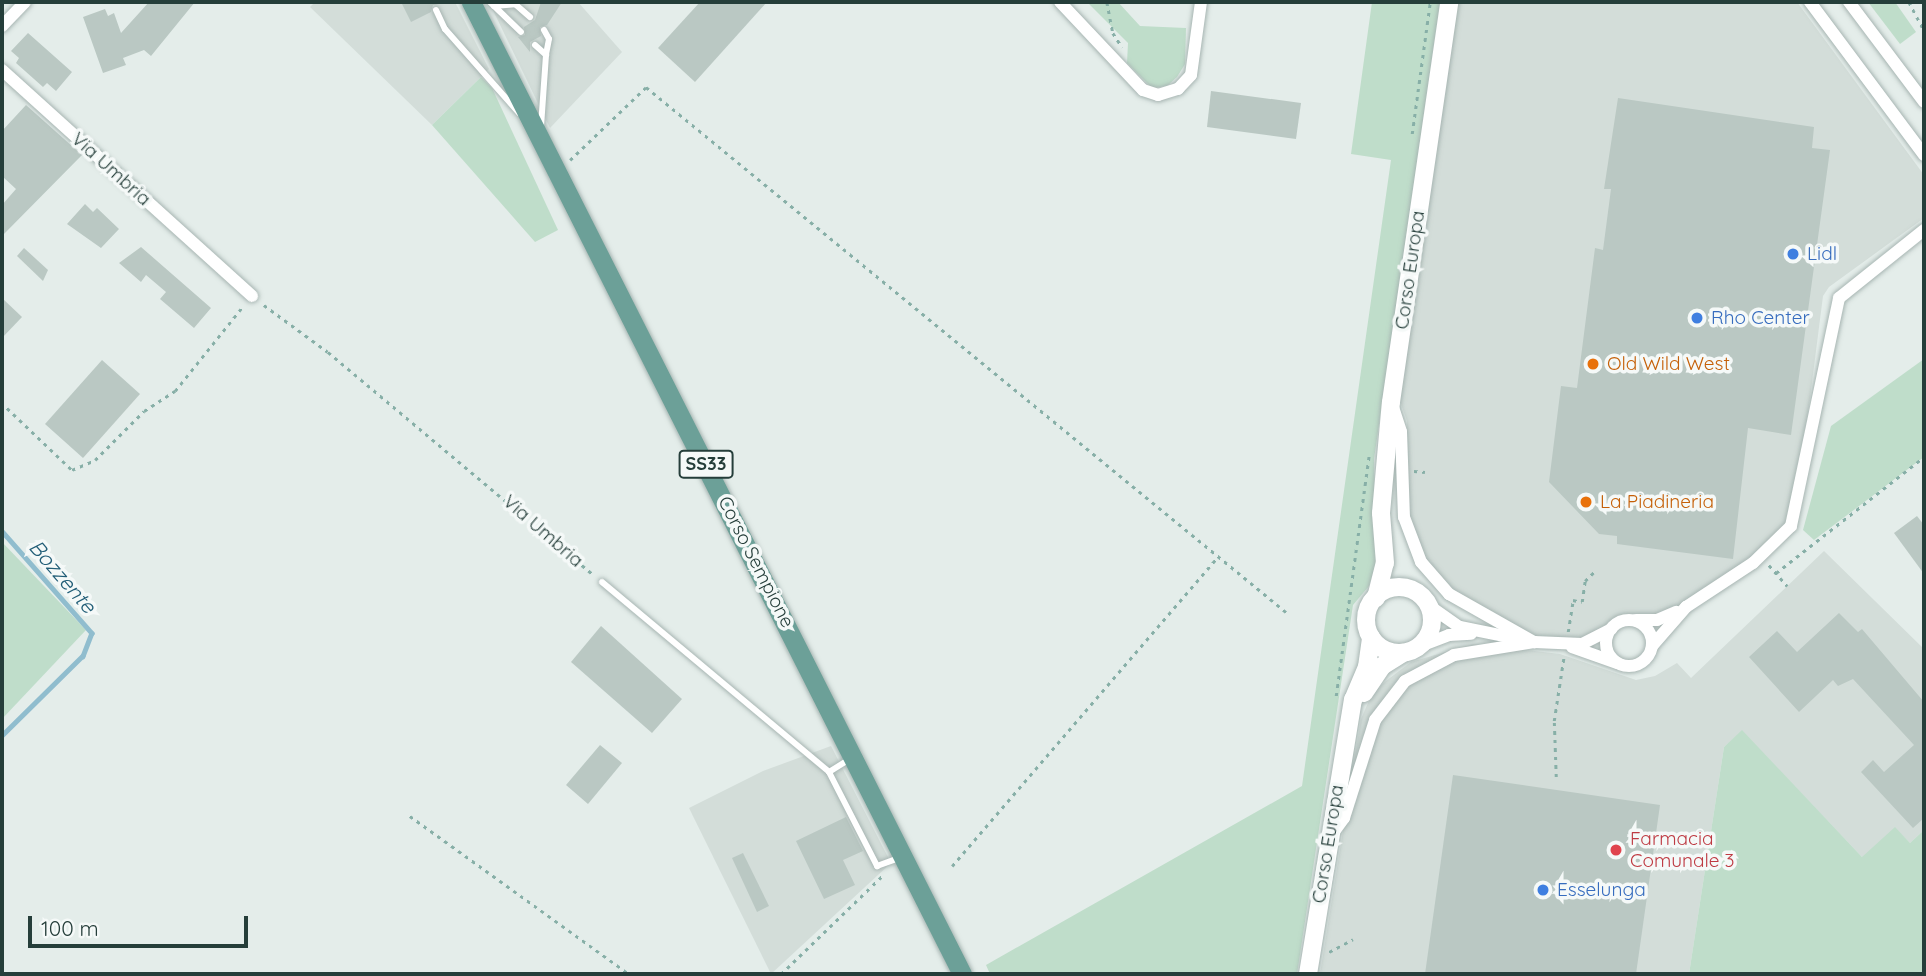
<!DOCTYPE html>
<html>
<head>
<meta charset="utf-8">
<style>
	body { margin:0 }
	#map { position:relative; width:1926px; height:976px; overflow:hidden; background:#e4edea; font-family:Quicksand,sans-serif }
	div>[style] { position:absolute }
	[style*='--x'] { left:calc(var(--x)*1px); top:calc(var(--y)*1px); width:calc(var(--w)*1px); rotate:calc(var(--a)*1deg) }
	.built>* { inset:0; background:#d3ddd9 }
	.green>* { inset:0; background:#bfddca }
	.stream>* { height:4.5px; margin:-2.25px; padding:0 2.25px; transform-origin:2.25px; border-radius:2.25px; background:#90bdce }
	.building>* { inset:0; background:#bac8c3 }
	.path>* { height:2.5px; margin-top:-1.25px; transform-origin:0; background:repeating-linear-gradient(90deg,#87afa7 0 3.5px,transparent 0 8.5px) }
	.roads { filter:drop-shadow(0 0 2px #a7b5b2) drop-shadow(0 0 2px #a7b5b2) }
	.lane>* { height:6px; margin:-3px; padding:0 3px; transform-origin:3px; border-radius:3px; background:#fff }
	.street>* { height:12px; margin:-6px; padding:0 6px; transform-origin:6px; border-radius:6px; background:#fff }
	.street>.ring { margin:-6px; padding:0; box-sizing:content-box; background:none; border:12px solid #fff; border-radius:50% }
	.secondary>* { height:18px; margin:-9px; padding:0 9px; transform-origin:9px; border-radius:9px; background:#fff }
	.secondary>.ring { margin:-9px; padding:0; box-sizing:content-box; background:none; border:18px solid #fff; border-radius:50% }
	.primary>* { height:19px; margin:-9.5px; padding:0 9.5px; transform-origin:9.5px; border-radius:9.5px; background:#6ca098 }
	.dots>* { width:19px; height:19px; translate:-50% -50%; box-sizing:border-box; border:4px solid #f5f9f8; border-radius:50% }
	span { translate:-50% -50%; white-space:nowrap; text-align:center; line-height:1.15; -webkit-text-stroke:7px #f5f9f8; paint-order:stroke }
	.shield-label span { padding:2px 5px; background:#f5f9f8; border:2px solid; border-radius:5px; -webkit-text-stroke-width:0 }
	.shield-label { font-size:18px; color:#253e3a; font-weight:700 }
	.street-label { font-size:19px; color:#253e3a }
	.shop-label { font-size:19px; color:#366cbe }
	.left { translate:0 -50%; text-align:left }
	.food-label { font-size:19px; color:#c56008 }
	.health-label { font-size:19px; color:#be3a42 }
	.water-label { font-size:21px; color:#225e77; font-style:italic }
	.frame { position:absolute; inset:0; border:4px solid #253e3a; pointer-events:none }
	.scale { position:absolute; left:28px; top:916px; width:220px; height:32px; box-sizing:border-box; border:4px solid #253e3a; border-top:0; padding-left:9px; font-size:21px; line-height:24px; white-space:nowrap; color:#253e3a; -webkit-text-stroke:5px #f5f9f8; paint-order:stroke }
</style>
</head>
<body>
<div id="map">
	<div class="built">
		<div style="clip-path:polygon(315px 2px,455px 2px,489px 69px,432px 125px,310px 7px)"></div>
		<div style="clip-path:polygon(489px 2px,578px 2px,622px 52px,550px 128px)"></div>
		<div style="clip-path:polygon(1457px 2px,1797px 2px,1924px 175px,1924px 218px,1829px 287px,1823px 296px,1795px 515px,1783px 533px,1685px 606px,1656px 618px,1625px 619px,1596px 637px,1534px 641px,1451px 592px,1414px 543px,1406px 489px,1407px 421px,1398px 395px)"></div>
		<div style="clip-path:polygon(1824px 551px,1924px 649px,1924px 830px,1910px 843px,1895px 828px,1863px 858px,1742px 731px,1724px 747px,1689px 974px,1320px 974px,1361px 719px,1372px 694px,1386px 681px,1411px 662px,1473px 644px,1560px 654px,1636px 680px,1655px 676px,1677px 663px,1691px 678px)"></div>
		<div style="clip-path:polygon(831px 746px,891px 863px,771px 974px,689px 808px,763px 771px)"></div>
	</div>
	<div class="green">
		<div style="clip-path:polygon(1087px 2px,1118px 2px,1140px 26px,1186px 28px,1185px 64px,1177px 77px,1167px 86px,1152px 88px,1127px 63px,1128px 43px)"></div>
		<div style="clip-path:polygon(1372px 2px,1440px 2px,1374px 459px,1376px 563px,1369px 586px,1353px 605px,1297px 974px,990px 974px,986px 965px,1302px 786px,1391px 160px,1351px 154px)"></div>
		<div style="clip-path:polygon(1868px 2px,1895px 2px,1916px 32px,1900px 44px)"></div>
		<div style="clip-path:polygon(481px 77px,492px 88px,558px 230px,535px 242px,432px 125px)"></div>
		<div style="clip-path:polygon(1924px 359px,1924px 457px,1814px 540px,1803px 530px,1831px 426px)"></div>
		<div style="clip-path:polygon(2px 542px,86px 630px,2px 719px)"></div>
		<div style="clip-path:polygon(1742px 730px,1862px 857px,1895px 827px,1910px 843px,1924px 830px,1924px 974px,1689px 974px,1724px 747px)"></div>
	</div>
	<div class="stream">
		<div style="--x:2;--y:531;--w:136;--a:48.6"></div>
		<div style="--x:92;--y:633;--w:25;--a:111"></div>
		<div style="--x:83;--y:656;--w:114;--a:135.4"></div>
	</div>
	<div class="building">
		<div style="clip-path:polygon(149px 2px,195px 2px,151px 56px,144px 50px,123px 58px,126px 65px,103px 73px,83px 17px,105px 9px,108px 16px,114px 13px,121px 33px)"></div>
		<div style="clip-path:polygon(401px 2px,452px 2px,433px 5px,431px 12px,411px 22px)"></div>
		<div style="clip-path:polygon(541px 2px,562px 2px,547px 25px,540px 27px,541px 36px,530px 42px,530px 52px,518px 37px,525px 35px,524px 27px,535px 20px)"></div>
		<div style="clip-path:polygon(700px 2px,767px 2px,695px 82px,658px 48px)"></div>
		<div style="clip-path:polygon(28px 33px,72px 72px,56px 91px,47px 83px,43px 87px,16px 63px,19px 58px,11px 51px)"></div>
		<div style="clip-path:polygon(1211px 91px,1301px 103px,1296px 139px,1207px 127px)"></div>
		<div style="clip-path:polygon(1618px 98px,1814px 127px,1812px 148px,1830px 150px,1791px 435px,1748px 428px,1733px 559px,1617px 544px,1617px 536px,1599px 534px,1549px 482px,1561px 386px,1577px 388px,1595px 248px,1603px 250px,1611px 189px,1604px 189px)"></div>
		<div style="clip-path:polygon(26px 105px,82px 155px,2px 236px,2px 205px,16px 189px,2px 176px,2px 131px)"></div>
		<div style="clip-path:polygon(85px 204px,93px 212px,97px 208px,119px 229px,101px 248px,67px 224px)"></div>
		<div style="clip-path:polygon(141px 247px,211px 308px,194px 328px,160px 299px,166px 292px,146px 275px,141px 282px,119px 263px)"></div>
		<div style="clip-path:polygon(24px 248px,48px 270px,43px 281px,17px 256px)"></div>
		<div style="clip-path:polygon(2px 298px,22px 317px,2px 338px)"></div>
		<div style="clip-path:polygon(102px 360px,140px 394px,83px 458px,45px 424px)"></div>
		<div style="clip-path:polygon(1917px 516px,1924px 525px,1924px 574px,1894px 533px)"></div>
		<div style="clip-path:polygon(1839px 613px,1858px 632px,1862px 629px,1924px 702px,1924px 818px,1913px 828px,1861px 772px,1873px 760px,1884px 772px,1914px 745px,1853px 679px,1838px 686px,1833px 680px,1799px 712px,1749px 657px,1777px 631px,1797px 652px)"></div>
		<div style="clip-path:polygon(601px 626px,682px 699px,652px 733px,571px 662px)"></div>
		<div style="clip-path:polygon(600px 745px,622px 763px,588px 804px,566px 785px)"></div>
		<div style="clip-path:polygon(1453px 775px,1660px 805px,1636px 974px,1425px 974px)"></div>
		<div style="clip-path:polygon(846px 817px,863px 851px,843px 860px,855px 885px,824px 899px,796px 841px)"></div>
		<div style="clip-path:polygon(743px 853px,769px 906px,757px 912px,732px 858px)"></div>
	</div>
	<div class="path">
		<div style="--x:1107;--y:2;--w:32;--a:79"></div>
		<div style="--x:1113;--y:33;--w:17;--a:57"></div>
		<div style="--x:1909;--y:2;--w:32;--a:62"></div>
		<div style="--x:1412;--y:134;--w:133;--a:-82.2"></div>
		<div style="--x:570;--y:160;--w:105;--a:-43.8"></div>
		<div style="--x:646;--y:87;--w:828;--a:39.36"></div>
		<div style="--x:264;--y:305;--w:79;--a:36.3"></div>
		<div style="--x:328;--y:352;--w:347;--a:40"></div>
		<div style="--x:7;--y:408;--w:90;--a:43.6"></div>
		<div style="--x:72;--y:470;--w:25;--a:-23"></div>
		<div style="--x:95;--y:460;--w:69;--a:-45"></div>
		<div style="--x:144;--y:411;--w:37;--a:-33"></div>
		<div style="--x:175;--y:391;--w:109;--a:-51.3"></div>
		<div style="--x:1414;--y:471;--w:11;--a:5"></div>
		<div style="--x:1769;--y:565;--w:28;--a:49"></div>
		<div style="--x:1776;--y:573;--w:188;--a:-38.1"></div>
		<div style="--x:1568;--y:632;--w:32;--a:-81"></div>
		<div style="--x:1573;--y:600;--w:9;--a:13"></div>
		<div style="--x:1582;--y:602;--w:21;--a:-82"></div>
		<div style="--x:1585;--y:581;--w:14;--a:-45"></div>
		<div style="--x:1336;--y:696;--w:242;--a:-82.2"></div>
		<div style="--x:1556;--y:777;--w:56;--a:-92"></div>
		<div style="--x:1554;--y:721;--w:66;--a:-81.3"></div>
		<div style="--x:410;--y:816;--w:270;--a:35.8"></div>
		<div style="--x:952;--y:866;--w:408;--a:-49.3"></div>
		<div style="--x:1329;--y:952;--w:27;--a:-28"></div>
		<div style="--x:781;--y:974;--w:142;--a:-44.1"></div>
	</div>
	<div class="roads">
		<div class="lane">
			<div style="--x:490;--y:2;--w:43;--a:44.1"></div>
			<div style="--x:494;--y:6;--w:21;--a:-5"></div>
			<div style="--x:515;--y:4;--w:20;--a:41"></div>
			<div style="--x:436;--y:10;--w:21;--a:65"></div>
			<div style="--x:445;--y:29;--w:112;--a:48.6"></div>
			<div style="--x:544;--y:30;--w:10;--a:61"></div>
			<div style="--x:549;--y:39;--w:16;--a:101"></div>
			<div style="--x:535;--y:45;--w:15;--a:42"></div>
			<div style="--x:546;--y:55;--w:71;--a:94"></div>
			<div style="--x:602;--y:582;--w:296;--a:39.9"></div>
			<div style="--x:829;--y:772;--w:106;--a:62.9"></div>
			<div style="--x:877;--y:866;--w:23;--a:-20"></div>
			<div style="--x:829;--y:772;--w:25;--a:-32"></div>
		</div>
		<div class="street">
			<div style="--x:1060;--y:2;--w:121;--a:46.7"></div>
			<div style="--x:1143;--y:90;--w:16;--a:18"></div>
			<div style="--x:1158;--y:95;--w:21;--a:-17"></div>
			<div style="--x:1178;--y:89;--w:19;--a:-47"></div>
			<div style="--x:1191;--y:75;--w:74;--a:-82.2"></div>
			<div style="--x:1810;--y:2;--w:191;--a:53.3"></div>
			<div style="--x:1849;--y:2;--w:125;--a:53.1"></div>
			<div style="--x:2;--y:26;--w:33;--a:-46"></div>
			<div style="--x:2;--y:70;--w:337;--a:42.1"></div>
			<div style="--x:1393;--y:407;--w:26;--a:72"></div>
			<div style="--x:1401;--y:432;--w:85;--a:88"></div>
			<div style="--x:1404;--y:517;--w:48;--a:69.3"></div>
			<div style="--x:1421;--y:562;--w:43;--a:48.8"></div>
			<div style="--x:1449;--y:594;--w:98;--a:29.5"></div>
			<div style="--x:1428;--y:605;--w:39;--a:35"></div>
			<div style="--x:1460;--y:627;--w:76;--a:11.5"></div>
			<div style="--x:1534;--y:642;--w:48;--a:2.4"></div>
			<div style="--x:1582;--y:644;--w:33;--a:-27"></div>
			<div style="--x:1636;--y:620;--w:21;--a:0"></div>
			<div style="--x:1657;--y:620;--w:21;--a:-23"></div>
			<div class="ring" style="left:1606px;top:620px;width:34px;height:34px"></div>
			<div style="--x:1652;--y:646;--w:52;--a:-48.9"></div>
			<div style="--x:1686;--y:607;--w:80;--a:-33.3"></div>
			<div style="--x:1753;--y:563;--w:53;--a:-44.2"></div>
			<div style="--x:1791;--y:526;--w:233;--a:-78.1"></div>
			<div style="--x:1839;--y:298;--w:109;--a:-38.7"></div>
			<div style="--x:1418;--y:647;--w:33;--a:-21"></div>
			<div style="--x:1449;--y:635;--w:22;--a:-3"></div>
			<div style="--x:1572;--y:647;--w:48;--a:19.6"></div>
			<div style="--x:1333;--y:833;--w:19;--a:-54"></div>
			<div style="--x:1344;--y:818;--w:103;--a:-72.4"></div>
			<div style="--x:1375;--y:720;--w:49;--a:-52.4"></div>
			<div style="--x:1405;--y:681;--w:55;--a:-28"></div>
			<div style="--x:1454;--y:655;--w:81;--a:-9.2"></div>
		</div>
		<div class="secondary">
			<div class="ring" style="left:1366px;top:587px;width:48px;height:48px"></div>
			<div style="--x:1376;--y:598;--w:36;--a:-76"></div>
			<div style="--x:1385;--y:563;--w:50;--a:-94.6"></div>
			<div style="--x:1381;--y:513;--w:111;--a:-84.9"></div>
			<div style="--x:1391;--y:402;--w:404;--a:-81.7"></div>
			<div style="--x:1364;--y:693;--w:32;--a:-56"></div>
			<div style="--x:1382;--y:666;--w:25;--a:-32"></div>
			<div style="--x:1308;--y:974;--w:278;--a:-80.7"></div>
			<div style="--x:1353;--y:700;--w:36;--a:-67"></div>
			<div style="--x:1367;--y:667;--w:30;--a:-82"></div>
		</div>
		<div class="primary">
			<div style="--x:471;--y:2;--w:1089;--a:63.2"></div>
		</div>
	</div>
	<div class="dots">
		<div style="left:1793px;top:254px;background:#3f7fe0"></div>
		<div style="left:1697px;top:318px;background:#3f7fe0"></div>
		<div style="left:1593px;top:364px;background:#e8710a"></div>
		<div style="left:1586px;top:502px;background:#e8710a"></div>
		<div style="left:1616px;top:850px;background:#e0444e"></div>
		<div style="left:1543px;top:890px;background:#3f7fe0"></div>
	</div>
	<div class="shield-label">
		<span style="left:706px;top:464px">SS33</span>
	</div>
	<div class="street-label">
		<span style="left:111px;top:169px;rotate:42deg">Via Umbria</span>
		<span style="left:1410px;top:270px;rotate:-82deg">Corso Europa</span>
		<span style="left:543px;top:531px;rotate:41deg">Via Umbria</span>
		<span style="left:756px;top:562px;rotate:63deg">Corso Sempione</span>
		<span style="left:1328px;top:844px;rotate:-81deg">Corso Europa</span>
	</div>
	<div class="shop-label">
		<span class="left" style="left:1807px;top:254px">Lidl</span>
		<span class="left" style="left:1711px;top:318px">Rho Center</span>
		<span class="left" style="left:1557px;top:890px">Esselunga</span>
	</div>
	<div class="food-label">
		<span class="left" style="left:1607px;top:364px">Old Wild West</span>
		<span class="left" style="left:1600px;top:502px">La Piadineria</span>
	</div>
	<div class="health-label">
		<span class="left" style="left:1630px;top:850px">Farmacia<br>Comunale 3</span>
	</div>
	<div class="water-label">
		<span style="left:63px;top:576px;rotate:49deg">Bozzente</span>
	</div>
	<div class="frame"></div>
	<div class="scale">100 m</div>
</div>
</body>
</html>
